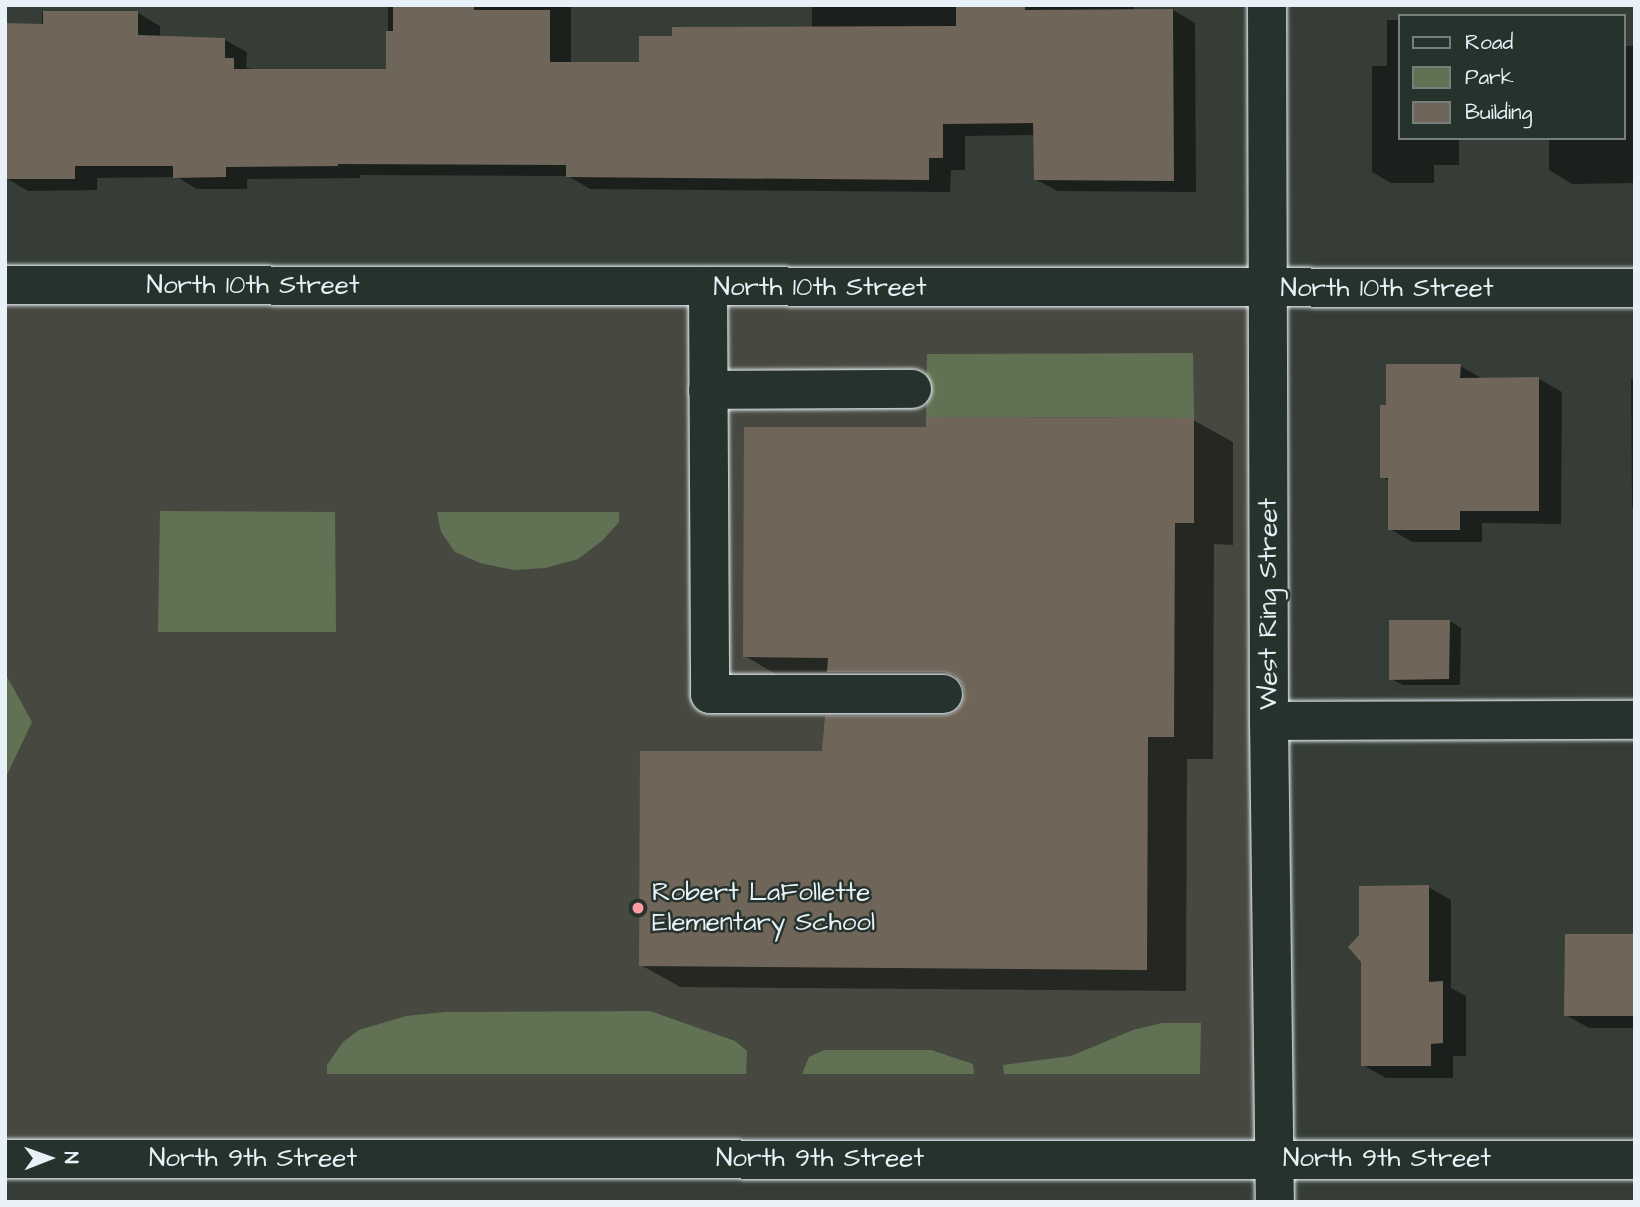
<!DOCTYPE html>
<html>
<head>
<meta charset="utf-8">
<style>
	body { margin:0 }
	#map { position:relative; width:1640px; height:1207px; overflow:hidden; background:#353d36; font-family:"Architects Daughter",sans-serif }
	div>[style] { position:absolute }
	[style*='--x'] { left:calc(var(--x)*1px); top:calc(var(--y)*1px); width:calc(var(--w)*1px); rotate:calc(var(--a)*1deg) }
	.built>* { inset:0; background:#474940 }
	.green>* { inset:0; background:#617153 }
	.shadow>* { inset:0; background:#0007 }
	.building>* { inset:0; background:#706559 }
	.roads { filter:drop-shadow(0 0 2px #e8f1f8) drop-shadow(0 0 2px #e8f1f8) }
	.minor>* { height:38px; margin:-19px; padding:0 19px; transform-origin:19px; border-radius:19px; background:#26332d }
	.dots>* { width:19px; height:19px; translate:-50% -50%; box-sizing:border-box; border:4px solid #26332d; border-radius:50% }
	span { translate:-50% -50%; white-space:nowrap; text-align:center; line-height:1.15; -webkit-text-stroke:5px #26332d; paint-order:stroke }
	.street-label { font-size:26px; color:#e8f1f8 }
	.poi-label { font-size:26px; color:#e8f1f8 }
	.left { translate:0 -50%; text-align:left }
	.frame { position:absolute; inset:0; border:7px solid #e8f1f8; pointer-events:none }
	.legend { position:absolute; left:1398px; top:14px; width:228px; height:126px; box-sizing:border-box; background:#26332d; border:2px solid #747f7e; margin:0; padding:9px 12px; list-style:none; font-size:21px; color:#e8f1f8 }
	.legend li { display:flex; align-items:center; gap:14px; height:35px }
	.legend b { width:35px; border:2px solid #747f7e }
	.north { position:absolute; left:14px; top:1123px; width:70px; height:70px; -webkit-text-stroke:5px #26332d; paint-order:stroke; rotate:89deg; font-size:19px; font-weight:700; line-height:28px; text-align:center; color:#e8f1f8 }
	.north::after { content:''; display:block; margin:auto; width:24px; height:32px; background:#e8f1f8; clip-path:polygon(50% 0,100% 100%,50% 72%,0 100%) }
</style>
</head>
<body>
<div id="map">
	<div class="built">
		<div style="clip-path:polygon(5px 285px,1269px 289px,1275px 1159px,5px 1159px)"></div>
	</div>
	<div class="green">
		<div style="clip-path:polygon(1193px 353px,1194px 418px,926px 417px,927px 354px)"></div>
		<div style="clip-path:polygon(160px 511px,335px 512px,336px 632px,158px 632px)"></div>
		<div style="clip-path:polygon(437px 512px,619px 512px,619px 522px,602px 541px,578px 559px,545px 568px,514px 570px,480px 563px,455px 552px,441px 532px)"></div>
		<div style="clip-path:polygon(5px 673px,32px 722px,5px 779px)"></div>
		<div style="clip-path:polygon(650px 1011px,735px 1041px,747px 1051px,746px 1074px,327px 1074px,327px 1065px,343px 1042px,359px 1030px,406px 1016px,445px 1012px)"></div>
		<div style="clip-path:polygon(1162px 1023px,1201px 1023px,1200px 1074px,1004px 1074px,1003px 1065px,1071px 1056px,1133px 1030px)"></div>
		<div style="clip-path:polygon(824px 1050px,931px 1050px,973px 1064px,974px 1074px,802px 1074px,809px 1057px)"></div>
	</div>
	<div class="shadow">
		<div style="clip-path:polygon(388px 5px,571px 5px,571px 64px,641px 64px,812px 29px,812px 5px,1134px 5px,1134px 11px,1173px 10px,1195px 23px,1196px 192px,1057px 191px,1035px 179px,1035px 135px,965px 136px,965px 170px,951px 170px,950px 192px,590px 189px,568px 176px,360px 175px,360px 178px,247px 179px,247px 189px,197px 189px,177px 177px,97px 178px,97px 190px,28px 191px,6px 178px,42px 26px,42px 12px,138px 13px,160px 26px,160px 38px,225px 40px,247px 52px,246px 67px,253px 70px,388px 71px)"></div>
		<div style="clip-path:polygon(1387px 20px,1400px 20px,1400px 138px,1459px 138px,1459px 165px,1434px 165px,1434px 183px,1391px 183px,1372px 172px,1372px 66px,1387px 66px)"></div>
		<div style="clip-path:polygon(1624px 46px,1635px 46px,1635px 183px,1572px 184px,1549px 170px,1549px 138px,1624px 138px)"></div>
		<div style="clip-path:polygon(1460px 366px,1483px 379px,1539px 379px,1562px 392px,1561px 524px,1482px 523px,1482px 542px,1412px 542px,1390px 529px,1390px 481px,1382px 477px,1387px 407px)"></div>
		<div style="clip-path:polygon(1631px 379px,1635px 379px,1635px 508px,1632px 507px)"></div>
		<div style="clip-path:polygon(1193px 420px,1233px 442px,1233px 545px,1214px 544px,1213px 759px,1187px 759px,1186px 991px,680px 987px,641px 965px,824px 753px,955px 714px,964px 705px,967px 694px,869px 694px,784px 679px,745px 656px,928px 429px)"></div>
		<div style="clip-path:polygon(1450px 621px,1461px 628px,1460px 685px,1403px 685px,1391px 679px,1391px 622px)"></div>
		<div style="clip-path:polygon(1428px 887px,1451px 900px,1451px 988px,1466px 996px,1466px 1056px,1453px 1056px,1453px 1078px,1386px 1078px,1363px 1065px)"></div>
		<div style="clip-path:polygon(1635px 936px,1635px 1028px,1589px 1028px,1566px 1015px)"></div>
	</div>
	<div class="building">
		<div style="clip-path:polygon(393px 5px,474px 5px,474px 10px,550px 10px,550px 62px,639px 62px,639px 36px,672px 36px,672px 27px,956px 26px,956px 5px,1025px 5px,1025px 10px,1173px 9px,1174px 181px,1034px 180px,1033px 123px,943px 124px,943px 158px,929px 158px,929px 180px,566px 177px,566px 165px,338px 164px,338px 166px,226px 167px,226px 177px,173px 178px,173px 166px,75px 166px,75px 179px,5px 179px,5px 23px,43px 24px,43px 11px,138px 11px,138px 35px,225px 38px,225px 58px,234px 58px,234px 69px,386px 69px,386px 31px,393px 31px)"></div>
		<div style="clip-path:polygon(1386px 364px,1461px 364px,1460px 378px,1539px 377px,1539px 511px,1460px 511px,1460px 530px,1388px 530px,1388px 478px,1380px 478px,1380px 405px,1386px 405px)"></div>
		<div style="clip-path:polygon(926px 417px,1194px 418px,1194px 523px,1175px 523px,1174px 737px,1148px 737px,1147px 970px,639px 966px,640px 751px,822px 751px,825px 716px,943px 716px,954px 713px,962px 704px,965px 695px,962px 684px,954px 675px,944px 672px,827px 672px,828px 658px,743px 657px,744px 427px,926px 427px)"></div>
		<div style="clip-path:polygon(1389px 620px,1450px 620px,1449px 679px,1389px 680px)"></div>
		<div style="clip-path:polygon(1429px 885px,1429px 982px,1443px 981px,1443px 1043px,1431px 1044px,1431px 1066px,1361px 1066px,1361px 962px,1348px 947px,1359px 935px,1359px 886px)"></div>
		<div style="clip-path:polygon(1565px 934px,1635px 934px,1635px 1016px,1564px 1016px)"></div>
	</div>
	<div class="roads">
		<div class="minor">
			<div style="--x:1267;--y:5;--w:716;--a:89.84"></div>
			<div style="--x:1269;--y:721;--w:481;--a:89.3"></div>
			<div style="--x:5;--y:285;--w:1630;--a:0.11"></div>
			<div style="--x:708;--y:288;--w:406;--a:89.7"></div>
			<div style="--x:710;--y:694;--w:233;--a:0"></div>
			<div style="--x:708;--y:390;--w:204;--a:-0.3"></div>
			<div style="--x:1269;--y:721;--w:366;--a:-0.2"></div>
			<div style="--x:5;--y:1159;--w:1630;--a:0.04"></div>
		</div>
	</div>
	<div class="dots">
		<div style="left:638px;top:908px;background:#ff9aa2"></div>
	</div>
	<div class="street-label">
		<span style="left:253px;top:286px">North 10th Street</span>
		<span style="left:820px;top:288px">North 10th Street</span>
		<span style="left:1387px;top:289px">North 10th Street</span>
		<span style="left:1269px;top:604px;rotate:-90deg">West Ring Street</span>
		<span style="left:253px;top:1159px">North 9th Street</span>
		<span style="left:820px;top:1159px">North 9th Street</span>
		<span style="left:1387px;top:1159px">North 9th Street</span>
	</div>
	<div class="poi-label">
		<span class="left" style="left:652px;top:908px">Robert LaFollette<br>Elementary School</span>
	</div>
	<div class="frame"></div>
	<ul class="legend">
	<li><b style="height:9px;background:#26332d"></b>Road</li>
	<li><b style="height:19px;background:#617153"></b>Park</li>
	<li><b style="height:19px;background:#706559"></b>Building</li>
	</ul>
	<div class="north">N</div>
</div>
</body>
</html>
